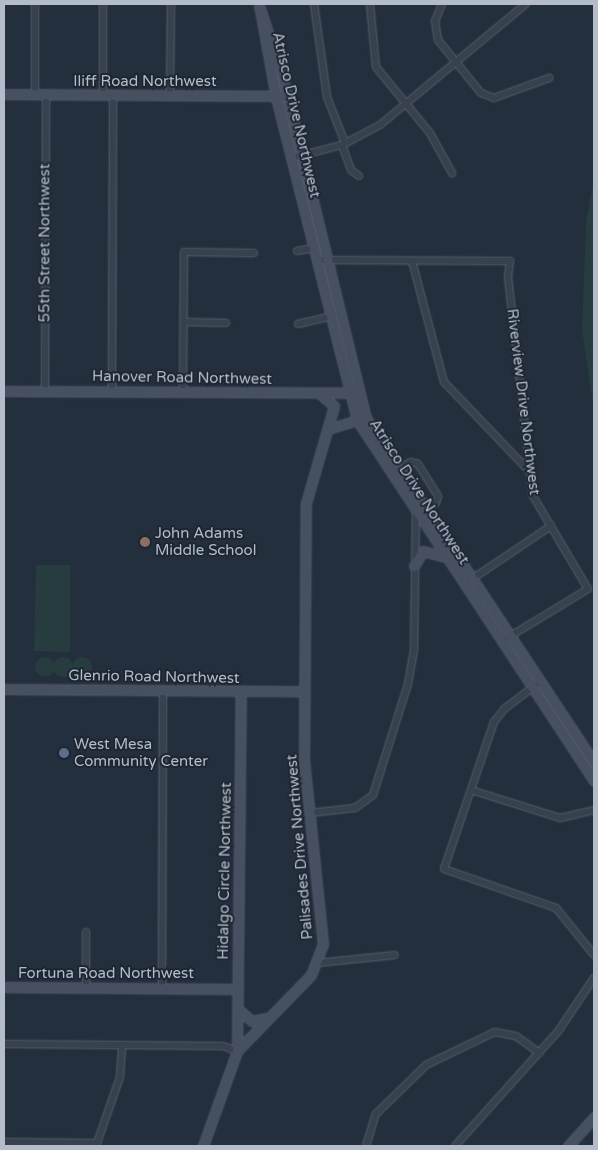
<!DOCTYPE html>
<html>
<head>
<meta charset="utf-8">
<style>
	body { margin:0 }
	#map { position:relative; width:598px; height:1150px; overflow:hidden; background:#242f3e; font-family:"Varela Round",sans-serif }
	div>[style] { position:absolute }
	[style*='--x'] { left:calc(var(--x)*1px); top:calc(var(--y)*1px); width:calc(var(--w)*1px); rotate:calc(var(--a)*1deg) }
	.green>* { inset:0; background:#263c3f }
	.round { border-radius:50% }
	.roads { filter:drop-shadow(0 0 1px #565f6c) drop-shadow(0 0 1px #565f6c) }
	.street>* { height:6px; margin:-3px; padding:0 3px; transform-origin:3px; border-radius:3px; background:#38414e }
	.secondary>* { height:9px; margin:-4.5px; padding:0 4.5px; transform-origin:4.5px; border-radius:4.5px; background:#465061 }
	.dots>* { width:14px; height:14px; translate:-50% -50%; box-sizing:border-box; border:2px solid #1d2633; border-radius:50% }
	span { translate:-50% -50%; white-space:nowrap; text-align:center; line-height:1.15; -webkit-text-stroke:4px #1d2633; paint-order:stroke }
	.street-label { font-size:15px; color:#b4bcc9 }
	.poi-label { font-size:15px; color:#b4bcc9 }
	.left { translate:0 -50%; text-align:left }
	.frame { position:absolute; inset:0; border:5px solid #b4bcc9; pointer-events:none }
</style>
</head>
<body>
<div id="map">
	<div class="green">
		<div style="clip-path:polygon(594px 180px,594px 410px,582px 330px,586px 221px)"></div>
		<div style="clip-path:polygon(36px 565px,70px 565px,70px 652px,34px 651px)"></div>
		<div class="round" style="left:35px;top:657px;width:20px;height:20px"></div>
		<div class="round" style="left:53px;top:657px;width:20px;height:20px"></div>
		<div class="round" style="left:72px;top:657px;width:20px;height:20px"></div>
	</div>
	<div class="roads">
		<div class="street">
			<div style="--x:314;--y:4;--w:94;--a:82"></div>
			<div style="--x:327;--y:97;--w:49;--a:68.6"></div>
			<div style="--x:370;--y:4;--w:63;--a:84.6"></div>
			<div style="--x:376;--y:67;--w:85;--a:50.7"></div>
			<div style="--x:430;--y:133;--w:46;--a:61.2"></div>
			<div style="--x:442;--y:4;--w:18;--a:112"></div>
			<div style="--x:435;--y:21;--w:19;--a:81"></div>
			<div style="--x:438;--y:40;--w:68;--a:50.9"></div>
			<div style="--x:481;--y:93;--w:14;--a:21"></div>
			<div style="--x:494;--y:98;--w:59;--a:-20"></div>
			<div style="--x:35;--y:95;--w:91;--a:-90"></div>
			<div style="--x:103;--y:96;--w:92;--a:-90"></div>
			<div style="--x:170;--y:96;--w:92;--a:-89.4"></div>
			<div style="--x:342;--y:145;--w:27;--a:70"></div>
			<div style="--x:351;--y:170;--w:10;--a:37"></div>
			<div style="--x:291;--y:158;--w:53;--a:-14.3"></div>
			<div style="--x:342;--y:145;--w:43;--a:-27.8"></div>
			<div style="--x:380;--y:125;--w:190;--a:-39.7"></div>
			<div style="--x:297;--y:251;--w:17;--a:-10"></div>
			<div style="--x:317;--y:260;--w:193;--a:0.3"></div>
			<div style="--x:510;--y:261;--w:16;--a:97"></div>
			<div style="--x:508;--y:277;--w:220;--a:83.5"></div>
			<div style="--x:533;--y:496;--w:108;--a:59.4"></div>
			<div style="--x:588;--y:589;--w:95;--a:148.8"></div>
			<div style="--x:412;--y:261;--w:125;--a:75.2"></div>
			<div style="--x:444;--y:382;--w:124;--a:46.3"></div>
			<div style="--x:184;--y:322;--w:42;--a:1.4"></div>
			<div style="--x:298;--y:324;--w:36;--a:-13"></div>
			<div style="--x:45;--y:390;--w:295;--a:-89.8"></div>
			<div style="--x:112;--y:391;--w:295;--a:-89.8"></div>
			<div style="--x:183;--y:391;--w:139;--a:-89.6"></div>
			<div style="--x:184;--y:252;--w:70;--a:0.8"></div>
			<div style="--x:469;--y:581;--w:99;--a:-33.9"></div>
			<div style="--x:536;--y:685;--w:39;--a:143"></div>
			<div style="--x:505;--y:708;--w:18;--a:128"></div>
			<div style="--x:494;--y:722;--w:155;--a:108.8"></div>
			<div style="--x:444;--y:869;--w:119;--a:19.2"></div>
			<div style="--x:556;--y:908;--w:60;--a:51"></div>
			<div style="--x:471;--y:790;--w:93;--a:17.5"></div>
			<div style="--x:560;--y:818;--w:35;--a:-13"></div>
			<div style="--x:310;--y:813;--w:45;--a:-6.3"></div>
			<div style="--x:355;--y:808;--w:22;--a:-36"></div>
			<div style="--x:373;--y:795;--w:116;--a:-72.5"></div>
			<div style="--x:408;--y:684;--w:35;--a:-80"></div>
			<div style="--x:414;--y:650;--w:136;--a:-89.2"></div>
			<div style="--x:416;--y:514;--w:23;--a:-29"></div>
			<div style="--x:436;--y:503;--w:7;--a:-74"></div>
			<div style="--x:438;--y:496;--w:38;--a:-122"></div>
			<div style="--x:418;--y:464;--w:7;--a:-164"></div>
			<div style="--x:411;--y:462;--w:17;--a:152"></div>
			<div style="--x:318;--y:963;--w:77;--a:-5.9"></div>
			<div style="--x:86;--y:988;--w:56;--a:-90"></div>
			<div style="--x:162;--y:988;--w:298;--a:-89.8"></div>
			<div style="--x:4;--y:1044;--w:219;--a:0.5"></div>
			<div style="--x:223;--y:1046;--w:15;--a:20"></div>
			<div style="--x:4;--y:1142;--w:93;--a:0.6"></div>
			<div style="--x:96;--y:1146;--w:73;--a:-70.8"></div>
			<div style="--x:120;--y:1077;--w:32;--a:-86"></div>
			<div style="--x:366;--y:1146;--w:34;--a:-73"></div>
			<div style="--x:376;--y:1114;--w:70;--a:-44.4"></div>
			<div style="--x:426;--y:1065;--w:76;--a:-25.6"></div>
			<div style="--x:495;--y:1032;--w:21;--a:11"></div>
			<div style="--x:516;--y:1036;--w:29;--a:36"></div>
			<div style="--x:455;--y:1146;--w:156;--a:-48.1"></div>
			<div style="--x:559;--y:1030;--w:63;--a:-56.1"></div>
		</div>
		<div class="secondary">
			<div style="--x:259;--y:6;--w:72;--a:71.3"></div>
			<div style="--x:282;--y:74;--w:354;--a:76.3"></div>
			<div style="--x:366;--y:418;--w:414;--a:56.5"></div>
			<div style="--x:260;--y:9;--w:89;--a:79.7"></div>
			<div style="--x:276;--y:97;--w:333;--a:75.9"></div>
			<div style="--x:357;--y:420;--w:432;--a:56.7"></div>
			<div style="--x:4;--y:94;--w:277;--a:0.4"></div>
			<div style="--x:4;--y:391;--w:350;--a:0.3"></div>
			<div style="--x:331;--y:428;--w:31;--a:-17"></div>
			<div style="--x:414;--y:566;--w:17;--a:-59"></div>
			<div style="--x:423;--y:551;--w:20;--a:15"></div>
			<div style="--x:4;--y:689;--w:300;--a:0.4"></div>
			<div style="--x:4;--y:987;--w:234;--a:0.5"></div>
			<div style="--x:238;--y:1009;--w:18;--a:41"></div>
			<div style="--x:252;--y:1021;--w:14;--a:-12"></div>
			<div style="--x:237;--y:1051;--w:360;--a:-89.4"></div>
			<div style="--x:203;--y:1146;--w:101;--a:-70.3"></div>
			<div style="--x:237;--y:1051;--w:106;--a:-45.8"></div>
			<div style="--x:311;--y:975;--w:33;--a:-69"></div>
			<div style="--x:323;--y:944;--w:184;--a:-95.9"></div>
			<div style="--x:304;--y:761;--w:258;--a:-89.6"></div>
			<div style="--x:306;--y:503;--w:101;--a:-73.9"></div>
			<div style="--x:334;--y:406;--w:20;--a:-139"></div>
			<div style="--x:568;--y:1146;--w:39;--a:-48"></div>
		</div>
	</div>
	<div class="dots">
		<div style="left:145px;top:542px;background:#8d6e63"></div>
		<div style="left:64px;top:753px;background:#5c6f8a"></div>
	</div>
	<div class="street-label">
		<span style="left:145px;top:82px">Iliff Road Northwest</span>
		<span style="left:296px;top:115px;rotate:77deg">Atrisco Drive Northwest</span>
		<span style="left:45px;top:243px;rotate:-90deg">55th Street Northwest</span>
		<span style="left:182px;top:378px;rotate:1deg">Hanover Road Northwest</span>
		<span style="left:523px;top:402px;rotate:83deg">Riverview Drive Northwest</span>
		<span style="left:419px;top:492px;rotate:57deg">Atrisco Drive Northwest</span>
		<span style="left:154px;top:677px;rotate:1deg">Glenrio Road Northwest</span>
		<span style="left:300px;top:847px;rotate:-95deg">Palisades Drive Northwest</span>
		<span style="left:225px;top:871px;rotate:-89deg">Hidalgo Circle Northwest</span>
		<span style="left:106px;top:974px">Fortuna Road Northwest</span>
	</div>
	<div class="poi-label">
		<span class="left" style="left:155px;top:542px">John Adams<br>Middle School</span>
		<span class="left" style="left:74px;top:753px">West Mesa<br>Community Center</span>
	</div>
	<div class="frame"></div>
</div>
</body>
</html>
